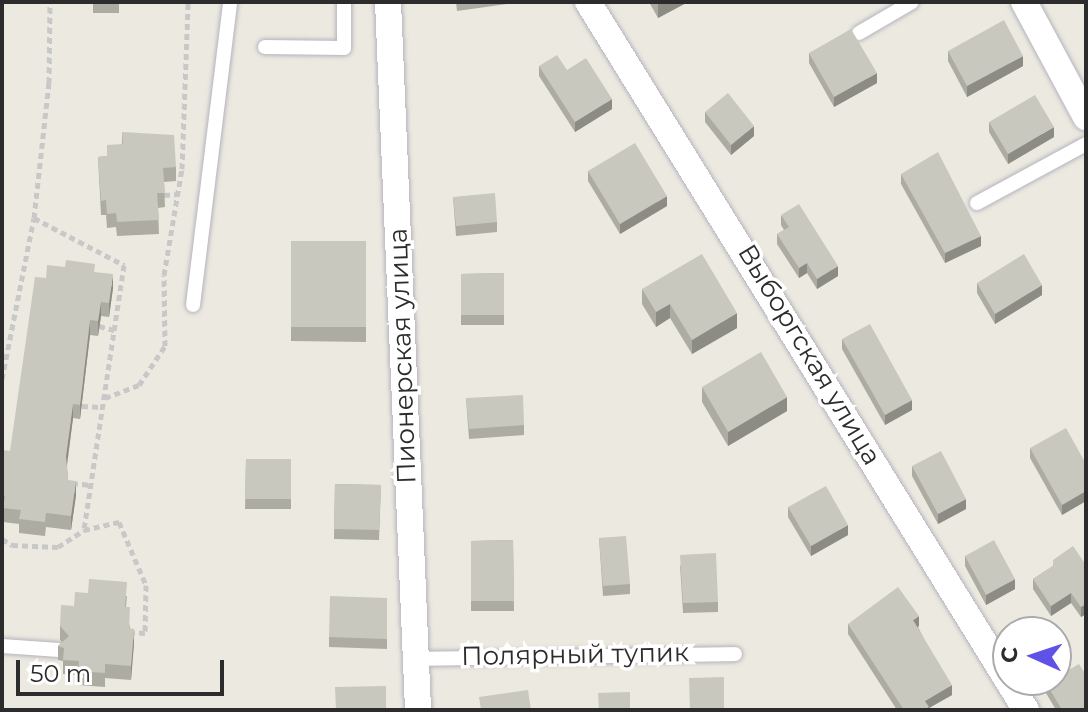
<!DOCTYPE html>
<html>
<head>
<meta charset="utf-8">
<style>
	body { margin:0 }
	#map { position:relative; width:1088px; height:712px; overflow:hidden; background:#eceae0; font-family:Montserrat,sans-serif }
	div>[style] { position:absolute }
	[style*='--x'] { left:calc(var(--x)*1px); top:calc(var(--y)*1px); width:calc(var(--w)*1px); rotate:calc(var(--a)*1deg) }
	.path>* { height:5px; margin-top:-2.5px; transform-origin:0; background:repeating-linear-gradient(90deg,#c8c8c8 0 6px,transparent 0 10px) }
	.roads { filter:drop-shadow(0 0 2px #b5b3be) drop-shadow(0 0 2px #b5b3be) }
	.lane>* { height:14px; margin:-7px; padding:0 7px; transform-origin:7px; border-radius:7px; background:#fff }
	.street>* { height:26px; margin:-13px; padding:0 13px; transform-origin:13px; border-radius:13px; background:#fff }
	.wall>* { inset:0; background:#acaca3 }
	.shaded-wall>* { inset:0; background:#8c8c85 }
	.building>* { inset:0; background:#c8c8be }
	span { translate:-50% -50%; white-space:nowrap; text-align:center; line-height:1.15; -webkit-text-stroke:7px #fff; paint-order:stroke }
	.street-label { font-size:26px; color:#2c2c2c }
	.frame { position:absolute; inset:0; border:4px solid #2c2c2c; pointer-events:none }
	.north { position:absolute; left:992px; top:616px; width:80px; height:80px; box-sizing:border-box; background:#fff; border:2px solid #ababab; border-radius:50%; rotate:273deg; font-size:22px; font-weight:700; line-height:32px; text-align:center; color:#2c2c2c }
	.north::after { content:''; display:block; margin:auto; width:28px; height:36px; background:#6052e7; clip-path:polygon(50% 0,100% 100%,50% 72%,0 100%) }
	.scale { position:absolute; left:16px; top:660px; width:208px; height:36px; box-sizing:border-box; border:4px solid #2c2c2c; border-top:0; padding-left:10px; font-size:24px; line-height:28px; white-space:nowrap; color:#2c2c2c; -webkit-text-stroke:6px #fff; paint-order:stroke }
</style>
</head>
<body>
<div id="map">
	<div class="path">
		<div style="--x:164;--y:195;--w:14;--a:-4"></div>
		<div style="--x:34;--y:218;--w:136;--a:-83.7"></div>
		<div style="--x:49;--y:83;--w:81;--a:-89.3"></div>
		<div style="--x:99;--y:326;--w:16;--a:15"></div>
		<div style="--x:2;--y:379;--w:164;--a:-78.8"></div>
		<div style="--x:34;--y:218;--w:102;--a:27.6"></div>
		<div style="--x:124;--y:265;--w:268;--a:98.6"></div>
		<div style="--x:105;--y:398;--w:36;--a:-21"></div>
		<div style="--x:139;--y:385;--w:47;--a:-56.3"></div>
		<div style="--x:165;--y:346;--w:71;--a:-90.8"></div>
		<div style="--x:164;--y:275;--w:108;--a:-80.4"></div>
		<div style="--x:182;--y:169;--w:167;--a:-87.9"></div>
		<div style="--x:82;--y:406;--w:20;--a:3"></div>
		<div style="--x:72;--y:483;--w:19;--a:6"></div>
		<div style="--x:2;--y:539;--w:12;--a:31"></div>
		<div style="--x:12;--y:545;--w:46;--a:2.5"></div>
		<div style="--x:58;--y:547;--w:31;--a:-33"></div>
		<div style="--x:84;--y:530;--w:36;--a:-13"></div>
		<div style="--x:119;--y:522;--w:69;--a:66.8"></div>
		<div style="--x:146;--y:585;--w:48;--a:91.2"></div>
		<div style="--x:145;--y:633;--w:15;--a:-176"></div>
	</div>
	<div class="roads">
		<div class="lane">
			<div style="--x:859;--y:33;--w:61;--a:-30.3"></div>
			<div style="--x:265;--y:47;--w:79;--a:0.7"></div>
			<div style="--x:344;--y:48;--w:46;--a:-90"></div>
			<div style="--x:977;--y:203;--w:124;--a:-28.4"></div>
			<div style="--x:193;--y:305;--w:305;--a:-83"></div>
			<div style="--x:2;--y:646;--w:57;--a:4"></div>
			<div style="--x:416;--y:659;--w:319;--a:-0.9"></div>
		</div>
		<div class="street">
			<div style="--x:388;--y:2;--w:709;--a:87.57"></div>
			<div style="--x:588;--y:2;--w:833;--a:58.26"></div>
			<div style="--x:1024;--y:2;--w:131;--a:61.7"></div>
		</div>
	</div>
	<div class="wall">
		<div style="clip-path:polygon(76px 2px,144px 2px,144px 3px,119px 3px,119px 13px,93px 13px,93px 4px,76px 4px)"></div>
		<div style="clip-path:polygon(456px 2px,507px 2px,507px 4px,457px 11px)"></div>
		<div style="clip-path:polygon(649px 2px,688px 2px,658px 18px)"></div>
		<div style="clip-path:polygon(948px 51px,1023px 66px,967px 97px,948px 61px)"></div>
		<div style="clip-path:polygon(809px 53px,877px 83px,834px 107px,809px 63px)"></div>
		<div style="clip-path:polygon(539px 66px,567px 70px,612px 109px,575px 132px,539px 76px)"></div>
		<div style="clip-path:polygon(705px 112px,754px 136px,731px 155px,705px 122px)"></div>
		<div style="clip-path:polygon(989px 122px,1054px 137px,1008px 164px,989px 132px)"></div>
		<div style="clip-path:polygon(122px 132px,176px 167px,176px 181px,164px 182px,165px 207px,158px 208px,159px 234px,117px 236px,116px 227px,107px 228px,106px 215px,101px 215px,98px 157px,107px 156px,122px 144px)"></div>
		<div style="clip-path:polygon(588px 171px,667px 206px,620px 234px,588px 181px)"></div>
		<div style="clip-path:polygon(901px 174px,981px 246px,945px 263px,901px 184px)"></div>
		<div style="clip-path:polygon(453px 197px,497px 222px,497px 232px,456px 236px)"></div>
		<div style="clip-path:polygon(781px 215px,838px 276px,817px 289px,807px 273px,799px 278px,777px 244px,777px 234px,784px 230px,781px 225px)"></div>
		<div style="clip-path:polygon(291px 241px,366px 241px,366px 342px,291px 341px)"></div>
		<div style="clip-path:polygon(95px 272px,113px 288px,109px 317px,101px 316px,98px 336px,90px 335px,80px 419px,73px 418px,67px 466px,68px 480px,76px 495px,71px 530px,46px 527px,45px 536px,19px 533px,19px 524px,3px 522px,2px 461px,10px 451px)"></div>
		<div style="clip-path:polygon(504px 273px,504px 325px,461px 325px,461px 274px)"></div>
		<div style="clip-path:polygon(977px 283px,1042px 295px,995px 324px,977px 293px)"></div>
		<div style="clip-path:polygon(642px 289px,737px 328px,692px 354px,670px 318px,656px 327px,642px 304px)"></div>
		<div style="clip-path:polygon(842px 339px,912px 410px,885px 425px,842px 349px)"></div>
		<div style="clip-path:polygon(702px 387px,787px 411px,728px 446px,702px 402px)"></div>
		<div style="clip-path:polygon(466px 398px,524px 425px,524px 435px,469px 439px)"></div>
		<div style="clip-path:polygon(1030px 448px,1086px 464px,1086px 501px,1062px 515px,1030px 458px)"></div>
		<div style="clip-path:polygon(246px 459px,291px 459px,291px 509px,245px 509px)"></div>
		<div style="clip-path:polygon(912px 466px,966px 509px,938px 524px,912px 476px)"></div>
		<div style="clip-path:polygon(335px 484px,381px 485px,379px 540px,334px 539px)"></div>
		<div style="clip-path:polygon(788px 507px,848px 535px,811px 556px,788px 517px)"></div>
		<div style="clip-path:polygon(599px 538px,630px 584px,630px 594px,603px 596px)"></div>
		<div style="clip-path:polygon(513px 540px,514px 611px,471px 611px,471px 541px)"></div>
		<div style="clip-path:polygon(965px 556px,1015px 589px,986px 605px,965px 566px)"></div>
		<div style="clip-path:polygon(680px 565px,718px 602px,718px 612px,683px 613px)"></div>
		<div style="clip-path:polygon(1086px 565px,1086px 614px,1081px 617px,1071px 603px,1051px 616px,1033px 589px,1033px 579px,1053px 566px)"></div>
		<div style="clip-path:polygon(127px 596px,126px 607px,130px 628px,134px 643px,131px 680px,105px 678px,105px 687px,78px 685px,78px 675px,63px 674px,63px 661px,58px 660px,58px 646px,62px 642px,60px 640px,60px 626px,74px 606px)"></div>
		<div style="clip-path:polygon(387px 598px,387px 649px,329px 647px,329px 637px)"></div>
		<div style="clip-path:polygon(848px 624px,919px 626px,918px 627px,952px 695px,929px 708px,929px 710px,897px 710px,848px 634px)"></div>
		<div style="clip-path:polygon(1046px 683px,1086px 710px,1056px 710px,1046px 693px)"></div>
	</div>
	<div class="shaded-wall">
		<div style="clip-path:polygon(662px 2px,688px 2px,658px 18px,658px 4px)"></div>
		<div style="clip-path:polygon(1023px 56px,1023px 66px,967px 97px,967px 86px)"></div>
		<div style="clip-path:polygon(877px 73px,877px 83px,834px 107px,834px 97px)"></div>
		<div style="clip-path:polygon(612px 99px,612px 109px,575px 132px,575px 122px)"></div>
		<div style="clip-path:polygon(754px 126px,754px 136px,731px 155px,731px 145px)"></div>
		<div style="clip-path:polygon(1054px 127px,1054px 137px,1008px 164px,1008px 154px)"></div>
		<div style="clip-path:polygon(667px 196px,667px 206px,620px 234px,620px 224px)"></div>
		<div style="clip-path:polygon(981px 236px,981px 246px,945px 263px,945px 253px)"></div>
		<div style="clip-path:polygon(807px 263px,807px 273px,799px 278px,799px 268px)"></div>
		<div style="clip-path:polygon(838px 266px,838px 276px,817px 289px,817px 279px)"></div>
		<div style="clip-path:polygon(113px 274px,113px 288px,109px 317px,109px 303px)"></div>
		<div style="clip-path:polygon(1042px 285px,1042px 295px,995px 324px,995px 314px)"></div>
		<div style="clip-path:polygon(101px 302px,101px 316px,98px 336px,98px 321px)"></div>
		<div style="clip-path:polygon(670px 304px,670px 318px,656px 327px,656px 312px)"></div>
		<div style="clip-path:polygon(737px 313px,737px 328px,692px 354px,692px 340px)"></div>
		<div style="clip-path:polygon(90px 320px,90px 335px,80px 419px,80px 405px)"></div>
		<div style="clip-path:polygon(787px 397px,787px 411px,728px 446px,728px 432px)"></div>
		<div style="clip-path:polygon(912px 400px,912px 410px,885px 425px,885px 415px)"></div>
		<div style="clip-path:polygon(73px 404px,73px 418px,66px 471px,66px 456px)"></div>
		<div style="clip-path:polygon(76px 481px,76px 495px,71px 530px,71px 516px)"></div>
		<div style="clip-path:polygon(1086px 491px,1086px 501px,1062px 515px,1062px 505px)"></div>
		<div style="clip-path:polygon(966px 499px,966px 509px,938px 524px,938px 514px)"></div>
		<div style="clip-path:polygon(848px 525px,848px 535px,811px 556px,811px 546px)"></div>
		<div style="clip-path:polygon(1015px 579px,1015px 589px,986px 605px,986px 595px)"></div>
		<div style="clip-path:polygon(1071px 593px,1071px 603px,1051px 616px,1051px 606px)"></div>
		<div style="clip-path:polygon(1086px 604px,1086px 614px,1081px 617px,1081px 607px)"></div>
		<div style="clip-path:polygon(919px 616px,919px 626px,913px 630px,913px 620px)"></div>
		<div style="clip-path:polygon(134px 629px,134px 643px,131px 680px,131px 666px)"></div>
		<div style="clip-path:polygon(952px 685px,952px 695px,929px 708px,929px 710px,923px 710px,925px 701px)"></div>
	</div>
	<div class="building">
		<div style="clip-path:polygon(1004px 20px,1023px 56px,967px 86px,948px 51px)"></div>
		<div style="clip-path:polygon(851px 29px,877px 73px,834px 97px,809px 53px)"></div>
		<div style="clip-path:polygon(557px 55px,567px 70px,586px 58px,612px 99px,575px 122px,539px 66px)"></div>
		<div style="clip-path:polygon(728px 93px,754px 126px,731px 145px,705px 112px)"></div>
		<div style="clip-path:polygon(1035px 95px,1054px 127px,1008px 154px,989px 122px)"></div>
		<div style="clip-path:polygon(122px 132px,174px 135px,176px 167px,163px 168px,165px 193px,157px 193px,159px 220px,117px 222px,116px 213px,107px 214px,106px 200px,101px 201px,98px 157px,107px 156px,107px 145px,123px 144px)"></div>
		<div style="clip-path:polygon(635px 143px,667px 196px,620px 224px,588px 171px)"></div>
		<div style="clip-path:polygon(938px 152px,981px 236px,945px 253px,901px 174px)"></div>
		<div style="clip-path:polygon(495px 193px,497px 222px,456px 226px,453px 197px)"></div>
		<div style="clip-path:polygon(799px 204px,838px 266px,817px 279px,807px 263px,799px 268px,777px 234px,789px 227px,781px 215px)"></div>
		<div style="clip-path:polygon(291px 241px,366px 241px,366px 327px,291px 327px)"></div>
		<div style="clip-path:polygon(702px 254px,737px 313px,692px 340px,670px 304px,656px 312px,642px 289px)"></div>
		<div style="clip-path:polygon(1024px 254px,1042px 285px,995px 314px,977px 283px)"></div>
		<div style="clip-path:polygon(66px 260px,95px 264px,94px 272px,113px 274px,109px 303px,101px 302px,98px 321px,90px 320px,80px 405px,73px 404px,66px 456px,68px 480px,76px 481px,71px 516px,46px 513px,45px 522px,19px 519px,21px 510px,3px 508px,5px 496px,2px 496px,2px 461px,3px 450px,10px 451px,35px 277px,46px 278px,47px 265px,65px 267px)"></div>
		<div style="clip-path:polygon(504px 273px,504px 315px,461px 315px,461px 274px)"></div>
		<div style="clip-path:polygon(870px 324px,912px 400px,885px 415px,842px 339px)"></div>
		<div style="clip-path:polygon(761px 352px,787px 397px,728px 432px,702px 387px)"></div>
		<div style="clip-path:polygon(523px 395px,524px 425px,469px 429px,466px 398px)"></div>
		<div style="clip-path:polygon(1066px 428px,1086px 464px,1086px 491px,1062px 505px,1030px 448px)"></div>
		<div style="clip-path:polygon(941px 451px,966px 499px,938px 514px,912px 466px)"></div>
		<div style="clip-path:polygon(246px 459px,291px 459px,291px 499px,245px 499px)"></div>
		<div style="clip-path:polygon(335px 484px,381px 485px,379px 530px,334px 529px)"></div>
		<div style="clip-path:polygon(826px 486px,848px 525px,811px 546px,788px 507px)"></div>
		<div style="clip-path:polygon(626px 536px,630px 584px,603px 586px,599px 538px)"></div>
		<div style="clip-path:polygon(513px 540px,514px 601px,471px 601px,471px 541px)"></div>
		<div style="clip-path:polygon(994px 540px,1015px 579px,986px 595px,965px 556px)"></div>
		<div style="clip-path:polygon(1073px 546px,1086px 565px,1086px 604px,1081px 607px,1071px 593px,1051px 606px,1033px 579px,1053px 566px,1053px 560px)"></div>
		<div style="clip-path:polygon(716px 553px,718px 602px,683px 603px,680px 555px)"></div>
		<div style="clip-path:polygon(89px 579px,127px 582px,125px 607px,130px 607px,129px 628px,134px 629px,131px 666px,105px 664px,105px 673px,78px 671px,79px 661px,63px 660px,64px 648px,58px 646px,69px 636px,60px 626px,61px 605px,74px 606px,75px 592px,88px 593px)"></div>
		<div style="clip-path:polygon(898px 587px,919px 616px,913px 620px,952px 685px,925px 701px,929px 707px,923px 710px,904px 710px,848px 624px)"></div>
		<div style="clip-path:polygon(330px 596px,387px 598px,387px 639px,329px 637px)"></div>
		<div style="clip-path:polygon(1079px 664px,1086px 675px,1086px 710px,1062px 710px,1046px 683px,1052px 680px,1056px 680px,1056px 677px)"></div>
		<div style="clip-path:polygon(724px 677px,724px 710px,690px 710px,689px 678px)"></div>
		<div style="clip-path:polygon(386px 686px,386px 710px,336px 710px,335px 687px)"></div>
		<div style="clip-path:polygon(528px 690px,531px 710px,481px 710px,479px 697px)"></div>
		<div style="clip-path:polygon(630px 692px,630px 710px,599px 710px,598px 693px)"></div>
	</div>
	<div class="street-label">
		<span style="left:809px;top:355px;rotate:59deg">Выборгская улица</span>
		<span style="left:403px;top:356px;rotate:-92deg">Пионерская улица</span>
		<span style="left:575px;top:655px;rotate:-1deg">Полярный тупик</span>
	</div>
	<div class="frame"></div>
	<div class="north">С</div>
	<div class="scale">50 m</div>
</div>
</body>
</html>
